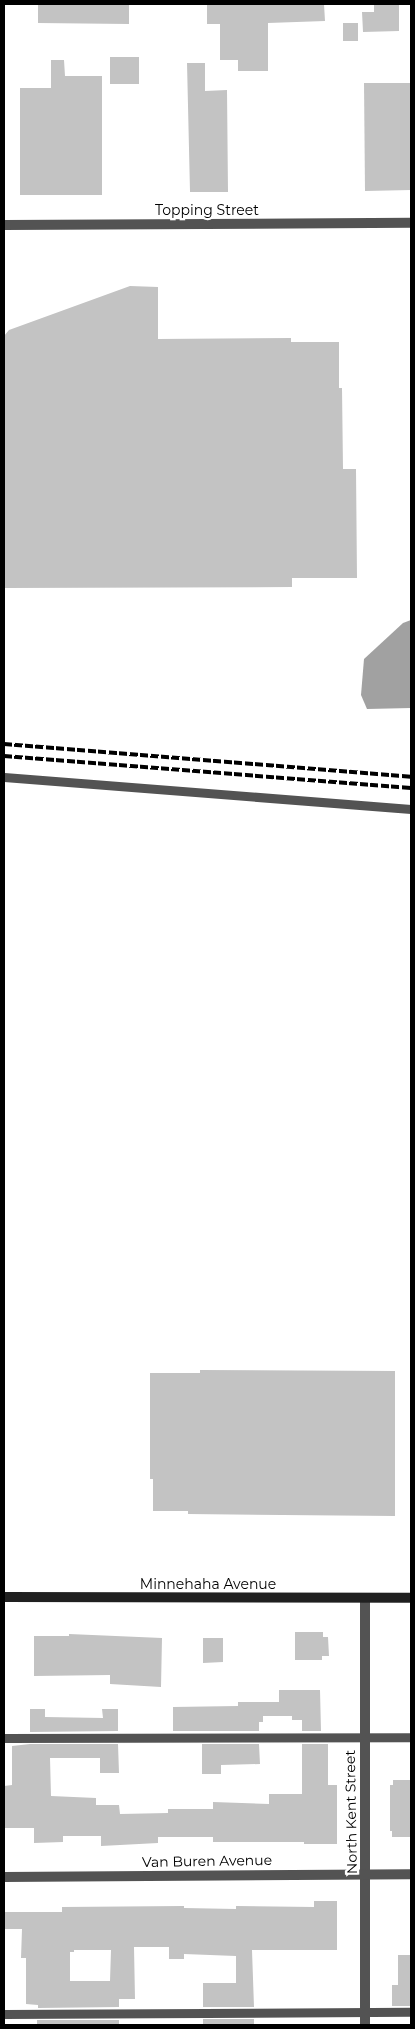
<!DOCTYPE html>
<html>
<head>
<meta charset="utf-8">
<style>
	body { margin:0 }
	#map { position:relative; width:415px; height:2029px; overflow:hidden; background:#fff; font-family:Montserrat,sans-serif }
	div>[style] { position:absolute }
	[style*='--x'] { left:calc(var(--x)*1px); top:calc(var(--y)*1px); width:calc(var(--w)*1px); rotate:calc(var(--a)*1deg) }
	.water>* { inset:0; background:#a1a1a1 }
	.building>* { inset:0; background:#c3c3c3 }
	.service>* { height:9px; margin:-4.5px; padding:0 4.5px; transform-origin:4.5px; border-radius:4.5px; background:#535353 }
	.minor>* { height:10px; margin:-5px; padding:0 5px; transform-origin:5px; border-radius:5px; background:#535353 }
	.secondary>* { height:10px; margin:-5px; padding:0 5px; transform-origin:5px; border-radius:5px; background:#202020 }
	.rail>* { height:4px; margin-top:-2px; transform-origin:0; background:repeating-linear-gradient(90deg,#000 0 8px,transparent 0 10.5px) }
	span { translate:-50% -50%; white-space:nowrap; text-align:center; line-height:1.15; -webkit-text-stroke:4.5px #fff; paint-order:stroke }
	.street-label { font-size:14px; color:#000 }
	.frame { position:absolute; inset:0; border:5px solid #000; pointer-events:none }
</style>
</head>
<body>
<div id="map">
	<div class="water">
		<div style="clip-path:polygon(411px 620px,411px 708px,367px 709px,361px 695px,364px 659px,403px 623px)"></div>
	</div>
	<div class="building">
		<div style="clip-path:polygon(38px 4px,129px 4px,129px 24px,38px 23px)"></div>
		<div style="clip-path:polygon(207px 4px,324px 4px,325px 21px,268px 23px,268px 71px,238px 71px,238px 60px,220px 60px,220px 24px,207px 24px)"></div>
		<div style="clip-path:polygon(374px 4px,399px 4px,399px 31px,363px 32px,362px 12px,374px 12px)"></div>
		<div style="clip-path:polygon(343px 23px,358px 23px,358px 41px,343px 41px)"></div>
		<div style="clip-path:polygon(110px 57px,139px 57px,139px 84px,110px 84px)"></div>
		<div style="clip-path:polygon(51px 60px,64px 60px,65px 76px,102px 76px,102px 195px,20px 195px,20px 88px,51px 88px)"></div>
		<div style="clip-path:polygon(187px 63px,205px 63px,205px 91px,227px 90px,228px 192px,190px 192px)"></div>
		<div style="clip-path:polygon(364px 83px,411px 83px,411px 190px,365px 191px)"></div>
		<div style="clip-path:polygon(130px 286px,158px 287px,158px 339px,291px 338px,291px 342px,339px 342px,339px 388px,342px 388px,343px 469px,356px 469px,357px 578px,292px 578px,292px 587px,4px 588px,4px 336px,9px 330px)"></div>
		<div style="clip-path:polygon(200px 1370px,395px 1371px,395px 1516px,188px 1514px,188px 1511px,153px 1511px,153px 1479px,150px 1479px,150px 1373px,200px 1373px)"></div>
		<div style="clip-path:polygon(295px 1632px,323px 1632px,323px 1637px,328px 1637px,329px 1656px,322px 1656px,322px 1660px,295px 1660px)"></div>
		<div style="clip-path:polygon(69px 1634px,162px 1638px,161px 1687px,110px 1684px,110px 1675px,34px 1676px,34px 1636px,69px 1636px)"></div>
		<div style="clip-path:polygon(203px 1638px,223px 1638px,223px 1662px,203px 1663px)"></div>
		<div style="clip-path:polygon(279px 1690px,320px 1690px,321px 1731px,302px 1731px,302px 1720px,292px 1720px,292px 1716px,263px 1716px,263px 1722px,259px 1722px,259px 1731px,173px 1731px,173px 1707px,238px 1706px,238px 1702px,279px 1702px)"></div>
		<div style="clip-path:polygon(30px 1709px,45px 1709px,45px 1717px,103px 1718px,102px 1709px,118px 1709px,118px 1731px,30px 1732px)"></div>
		<div style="clip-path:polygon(30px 1744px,118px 1744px,119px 1773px,100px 1773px,100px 1758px,50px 1758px,51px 1796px,96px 1798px,96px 1805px,119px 1805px,120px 1814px,168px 1813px,168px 1809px,213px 1809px,213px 1802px,269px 1804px,269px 1794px,302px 1794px,302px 1744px,328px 1744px,328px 1785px,337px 1785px,337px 1844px,304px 1844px,304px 1842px,213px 1842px,213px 1837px,158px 1837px,158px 1843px,101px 1846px,101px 1836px,63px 1836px,63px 1842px,34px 1843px,34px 1828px,4px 1828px,4px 1786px,12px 1785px,12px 1746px)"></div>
		<div style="clip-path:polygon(202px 1744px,259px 1744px,260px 1764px,221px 1765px,221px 1774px,202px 1774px)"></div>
		<div style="clip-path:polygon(393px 1780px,411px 1780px,411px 1837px,392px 1837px,392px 1831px,390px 1831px,390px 1785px,393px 1785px)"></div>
		<div style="clip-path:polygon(evenodd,314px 1901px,337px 1901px,337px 1950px,252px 1950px,254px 2007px,203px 2007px,203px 1983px,236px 1983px,236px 1956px,184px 1954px,184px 1959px,169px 1959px,169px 1947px,134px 1947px,135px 1999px,119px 1999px,119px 2007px,38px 2008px,38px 2005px,26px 2004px,26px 1958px,21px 1958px,22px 1929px,4px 1929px,4px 1912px,62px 1912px,62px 1907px,184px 1906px,184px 1908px,236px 1909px,236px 1906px,314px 1907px,314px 1901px,74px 1950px,111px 1950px,110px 1981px,70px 1981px,70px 1952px,74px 1952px,74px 1950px)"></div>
		<div style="clip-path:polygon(398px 1955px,411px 1955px,411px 2006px,392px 2006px,392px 1985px,398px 1985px)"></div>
		<div style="clip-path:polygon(203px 2019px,254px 2019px,254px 2025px,203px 2025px)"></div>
		<div style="clip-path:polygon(37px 2020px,119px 2020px,119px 2025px,37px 2025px)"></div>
	</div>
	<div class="service">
		<div style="--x:4;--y:777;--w:408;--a:4.5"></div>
		<div style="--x:4;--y:1738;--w:407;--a:-0.1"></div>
		<div style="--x:4;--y:2014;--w:407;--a:-0.3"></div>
	</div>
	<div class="minor">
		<div style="--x:4;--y:225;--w:407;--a:-0.3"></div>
		<div style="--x:365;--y:1598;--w:427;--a:90"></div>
		<div style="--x:4;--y:1877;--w:407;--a:-0.4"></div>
	</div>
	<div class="secondary">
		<div style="--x:4;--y:1597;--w:407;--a:0.1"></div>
	</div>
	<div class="rail">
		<div style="--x:4;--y:744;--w:408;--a:4.6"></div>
		<div style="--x:4;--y:756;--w:408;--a:4.5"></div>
	</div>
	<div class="street-label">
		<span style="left:207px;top:210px">Topping Street</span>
		<span style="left:208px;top:1584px">Minnehaha Avenue</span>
		<span style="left:351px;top:1812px;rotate:-91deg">North Kent Street</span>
		<span style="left:207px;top:1861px;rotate:-1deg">Van Buren Avenue</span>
	</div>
	<div class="frame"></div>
</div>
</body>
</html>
